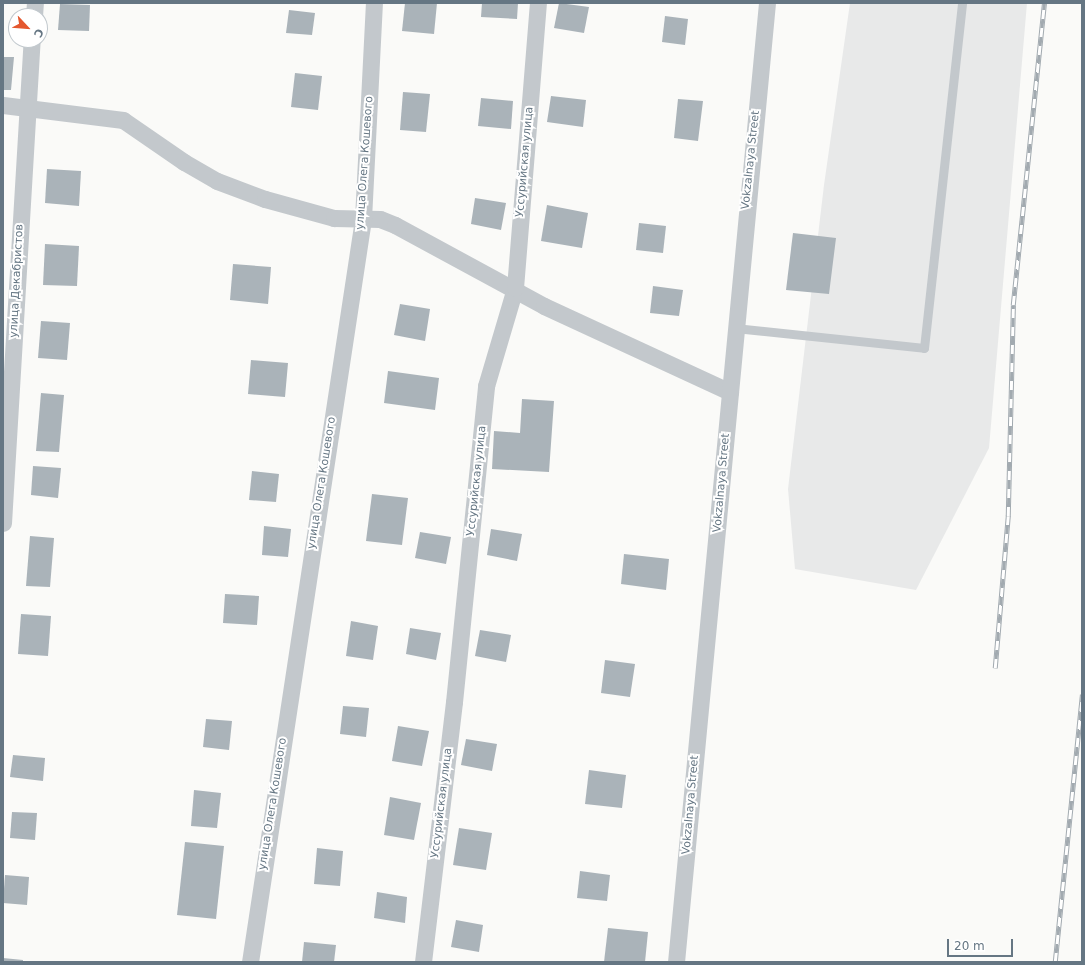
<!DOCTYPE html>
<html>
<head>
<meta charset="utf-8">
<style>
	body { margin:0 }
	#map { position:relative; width:1085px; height:965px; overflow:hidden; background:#fafaf8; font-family:"DejaVu Sans",sans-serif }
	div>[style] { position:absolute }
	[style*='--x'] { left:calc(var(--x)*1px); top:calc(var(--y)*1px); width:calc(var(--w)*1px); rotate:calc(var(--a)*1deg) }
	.built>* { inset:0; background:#e8e9e9 }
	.building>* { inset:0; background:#aab3b9 }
	.service>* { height:9px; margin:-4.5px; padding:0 4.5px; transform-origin:4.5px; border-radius:4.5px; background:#c3c8cc }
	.minor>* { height:17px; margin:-8.5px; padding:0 8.5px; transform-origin:8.5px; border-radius:8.5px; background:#c3c8cc }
	.rail>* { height:4.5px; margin-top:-2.25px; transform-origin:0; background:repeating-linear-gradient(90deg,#fff 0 9px,#a2aab0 0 18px); box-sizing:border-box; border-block:1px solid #a2aab0 }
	span { translate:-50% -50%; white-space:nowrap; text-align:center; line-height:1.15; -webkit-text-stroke:4px #fff; paint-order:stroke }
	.street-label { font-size:11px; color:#657683 }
	.frame { position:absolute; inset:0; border:4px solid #657683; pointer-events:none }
	.north { position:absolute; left:8px; top:8px; width:40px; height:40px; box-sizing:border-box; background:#fff; border:1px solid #c1c8cd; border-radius:50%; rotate:116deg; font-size:11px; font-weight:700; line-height:16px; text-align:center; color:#657683 }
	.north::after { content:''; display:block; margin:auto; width:14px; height:18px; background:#e4572e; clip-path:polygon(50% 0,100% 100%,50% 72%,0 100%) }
	.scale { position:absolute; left:947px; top:939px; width:66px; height:18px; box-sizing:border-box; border:2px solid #657683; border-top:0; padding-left:5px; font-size:12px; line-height:14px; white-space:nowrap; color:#657683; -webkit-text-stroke:3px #fff; paint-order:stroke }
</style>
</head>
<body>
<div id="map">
	<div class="built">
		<div style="clip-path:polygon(850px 3px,1027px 3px,989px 448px,916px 590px,795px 569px,788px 489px,824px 185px)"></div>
	</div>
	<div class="building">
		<div style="clip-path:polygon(405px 3px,437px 3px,434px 34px,402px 31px)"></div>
		<div style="clip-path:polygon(482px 3px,518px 3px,517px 19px,481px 17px)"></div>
		<div style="clip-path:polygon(559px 3px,589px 7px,584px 33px,554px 28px)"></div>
		<div style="clip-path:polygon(60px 4px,90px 5px,89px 31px,58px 30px)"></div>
		<div style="clip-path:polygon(289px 10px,315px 13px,312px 35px,286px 33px)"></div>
		<div style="clip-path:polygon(665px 16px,688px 19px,685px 45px,662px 42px)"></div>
		<div style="clip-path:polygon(3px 57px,14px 57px,11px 90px,3px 90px)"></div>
		<div style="clip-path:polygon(295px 73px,322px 76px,318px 110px,291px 107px)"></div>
		<div style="clip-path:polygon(403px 92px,430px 94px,426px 132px,400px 130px)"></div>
		<div style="clip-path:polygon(551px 96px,586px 100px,583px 127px,547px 122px)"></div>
		<div style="clip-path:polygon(481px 98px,513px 101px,511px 129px,478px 126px)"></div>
		<div style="clip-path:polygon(678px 99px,703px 101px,698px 141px,674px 138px)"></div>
		<div style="clip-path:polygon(47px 169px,81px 171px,79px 206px,45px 203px)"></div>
		<div style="clip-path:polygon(475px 198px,506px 203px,501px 230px,471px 224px)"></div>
		<div style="clip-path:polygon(547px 205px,588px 213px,582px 248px,541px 241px)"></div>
		<div style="clip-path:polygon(639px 223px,666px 226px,663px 253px,636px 250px)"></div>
		<div style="clip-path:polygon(793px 233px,836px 238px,829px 294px,786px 290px)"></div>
		<div style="clip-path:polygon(45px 244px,79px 246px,77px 286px,43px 285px)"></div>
		<div style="clip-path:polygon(233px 264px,271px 267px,268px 304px,230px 300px)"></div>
		<div style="clip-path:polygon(653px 286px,683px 290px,679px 316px,650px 313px)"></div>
		<div style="clip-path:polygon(400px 304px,430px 309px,425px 341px,394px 335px)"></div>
		<div style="clip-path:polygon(41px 321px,70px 323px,67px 360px,38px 358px)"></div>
		<div style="clip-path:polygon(251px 360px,288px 363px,285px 397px,248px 394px)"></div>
		<div style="clip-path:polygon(388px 371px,439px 378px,435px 410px,384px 403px)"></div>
		<div style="clip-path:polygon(41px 393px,64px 395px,59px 452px,36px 451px)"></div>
		<div style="clip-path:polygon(522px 399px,554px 401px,549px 472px,492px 469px,494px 431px,520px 433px)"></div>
		<div style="clip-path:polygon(33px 466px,61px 468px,58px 498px,31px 495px)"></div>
		<div style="clip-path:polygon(252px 471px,279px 474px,276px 502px,249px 500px)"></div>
		<div style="clip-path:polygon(372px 494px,408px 498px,402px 545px,366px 541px)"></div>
		<div style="clip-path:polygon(264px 526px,291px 529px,288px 557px,262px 555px)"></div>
		<div style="clip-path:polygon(491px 529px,522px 534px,517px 561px,487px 555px)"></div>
		<div style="clip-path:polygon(420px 532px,451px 537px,446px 564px,415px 558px)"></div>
		<div style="clip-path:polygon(30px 536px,54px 538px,50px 587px,26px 586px)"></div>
		<div style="clip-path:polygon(624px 554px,669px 559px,666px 590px,621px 584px)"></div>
		<div style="clip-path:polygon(225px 594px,259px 596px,257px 625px,223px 623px)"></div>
		<div style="clip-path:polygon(21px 614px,51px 616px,48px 656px,18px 654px)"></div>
		<div style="clip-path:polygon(351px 621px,378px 626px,373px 660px,346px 656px)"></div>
		<div style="clip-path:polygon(410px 628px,441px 633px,436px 660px,406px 654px)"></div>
		<div style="clip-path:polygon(480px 630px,511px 635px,506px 662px,475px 656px)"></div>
		<div style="clip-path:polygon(605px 660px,635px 664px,630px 697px,601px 693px)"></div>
		<div style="clip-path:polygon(343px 706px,369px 708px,366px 737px,340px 734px)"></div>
		<div style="clip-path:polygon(206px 719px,232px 721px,229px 750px,203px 747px)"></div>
		<div style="clip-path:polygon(398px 726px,429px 731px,422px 766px,392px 761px)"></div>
		<div style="clip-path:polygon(466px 739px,497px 744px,492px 771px,461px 765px)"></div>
		<div style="clip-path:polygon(13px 755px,45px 758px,43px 781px,10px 777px)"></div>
		<div style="clip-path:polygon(589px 770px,626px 775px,622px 808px,585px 804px)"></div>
		<div style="clip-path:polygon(194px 790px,221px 793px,217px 828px,191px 826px)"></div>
		<div style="clip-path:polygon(390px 797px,421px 803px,414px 840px,384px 835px)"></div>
		<div style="clip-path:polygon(12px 812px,37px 813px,35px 840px,10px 838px)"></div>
		<div style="clip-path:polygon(459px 828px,492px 833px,486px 870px,453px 865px)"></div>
		<div style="clip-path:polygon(185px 842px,224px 846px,216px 919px,177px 915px)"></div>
		<div style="clip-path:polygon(317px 848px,343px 851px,340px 886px,314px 884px)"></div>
		<div style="clip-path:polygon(580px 871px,610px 875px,607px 901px,577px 898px)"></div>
		<div style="clip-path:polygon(5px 875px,29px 877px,27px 905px,3px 903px)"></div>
		<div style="clip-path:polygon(377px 892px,407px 897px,405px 923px,374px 918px)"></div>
		<div style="clip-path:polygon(456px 920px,483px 925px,479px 952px,451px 947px)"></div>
		<div style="clip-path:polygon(608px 928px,648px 932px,645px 962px,604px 962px)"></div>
		<div style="clip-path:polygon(304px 942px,336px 945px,334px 962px,302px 962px)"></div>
		<div style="clip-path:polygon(3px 958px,23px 960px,23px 962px,3px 962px)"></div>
	</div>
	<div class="service">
		<div style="--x:735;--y:328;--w:190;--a:6"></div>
		<div style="--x:924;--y:348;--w:347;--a:-83.7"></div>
	</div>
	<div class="minor">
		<div style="--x:34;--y:16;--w:13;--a:-86"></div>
		<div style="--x:3;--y:105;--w:121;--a:7.1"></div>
		<div style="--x:123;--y:120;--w:74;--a:34.5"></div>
		<div style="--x:184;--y:162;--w:38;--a:30"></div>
		<div style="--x:217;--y:181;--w:51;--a:20.6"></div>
		<div style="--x:265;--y:199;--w:72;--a:15.4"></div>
		<div style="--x:334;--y:218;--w:46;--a:1.2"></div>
		<div style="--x:380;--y:219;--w:16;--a:22"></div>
		<div style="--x:395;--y:225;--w:170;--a:28.5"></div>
		<div style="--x:544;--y:306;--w:205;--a:24.8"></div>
		<div style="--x:3;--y:523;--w:484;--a:-86.6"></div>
		<div style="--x:250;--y:962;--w:752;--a:-81.35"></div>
		<div style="--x:363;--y:219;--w:216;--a:-87.1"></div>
		<div style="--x:423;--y:962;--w:262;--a:-83.2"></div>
		<div style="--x:454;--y:702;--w:318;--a:-84.2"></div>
		<div style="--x:486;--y:386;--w:102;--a:-73.5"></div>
		<div style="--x:515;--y:288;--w:286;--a:-85.4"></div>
		<div style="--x:676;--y:962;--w:963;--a:-84.58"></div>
	</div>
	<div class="rail">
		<div style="--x:995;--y:668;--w:153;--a:-85.1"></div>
		<div style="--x:1008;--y:516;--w:211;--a:-88.6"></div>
		<div style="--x:1013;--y:305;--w:304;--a:-84.1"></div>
		<div style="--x:1055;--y:962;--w:269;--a:-84.2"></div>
	</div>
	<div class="street-label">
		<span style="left:751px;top:160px;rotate:-84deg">Vokzalnaya Street</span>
		<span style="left:525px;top:162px;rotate:-85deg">Уссурийская улица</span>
		<span style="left:365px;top:163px;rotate:-86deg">улица Олега Кошевого</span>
		<span style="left:17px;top:281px;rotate:-87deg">улица Декабристов</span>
		<span style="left:477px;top:481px;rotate:-84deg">Уссурийская улица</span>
		<span style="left:322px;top:483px;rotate:-81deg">улица Олега Кошевого</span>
		<span style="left:722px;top:483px;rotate:-85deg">Vokzalnaya Street</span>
		<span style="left:442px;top:803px;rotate:-83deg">Уссурийская улица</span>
		<span style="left:273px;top:804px;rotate:-81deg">улица Олега Кошевого</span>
		<span style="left:691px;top:805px;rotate:-85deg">Vokzalnaya Street</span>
	</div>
	<div class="frame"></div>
	<div class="north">С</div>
	<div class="scale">20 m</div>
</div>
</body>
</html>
